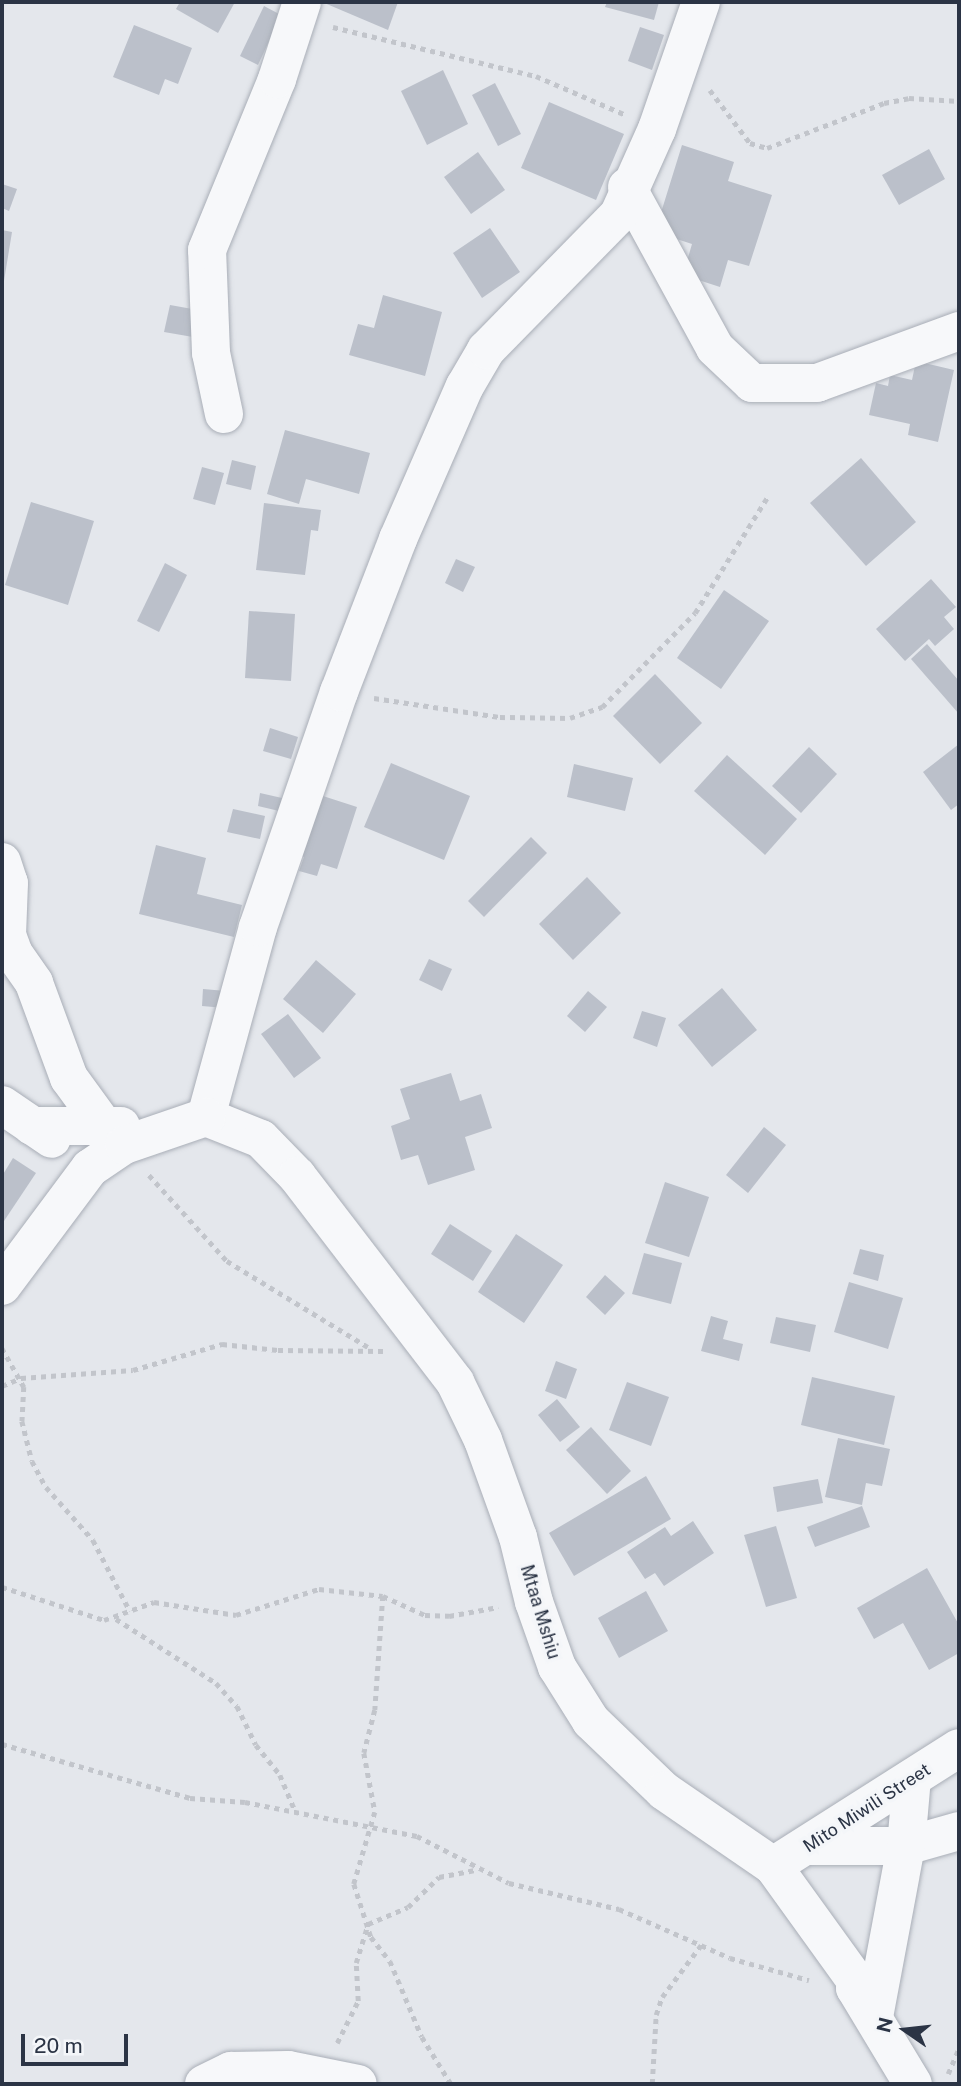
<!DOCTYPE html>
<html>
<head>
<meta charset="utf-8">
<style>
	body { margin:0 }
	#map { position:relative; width:961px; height:2086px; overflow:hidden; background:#e4e7ec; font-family:"Public Sans",sans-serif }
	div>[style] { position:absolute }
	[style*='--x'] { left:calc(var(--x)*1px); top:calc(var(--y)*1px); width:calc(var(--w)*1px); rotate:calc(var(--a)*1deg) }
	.building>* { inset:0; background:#bbc0ca }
	.path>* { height:4.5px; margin-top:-2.25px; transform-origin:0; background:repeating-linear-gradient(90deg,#c2c5cb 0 5px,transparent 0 10px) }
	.roads { filter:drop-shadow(0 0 2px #a9aeb7) drop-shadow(0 0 2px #a9aeb7) }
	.minor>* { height:38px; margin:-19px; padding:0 19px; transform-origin:19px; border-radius:19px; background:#f7f8fa }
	span { translate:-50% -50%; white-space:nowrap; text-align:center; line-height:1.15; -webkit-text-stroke:7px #f4f6f9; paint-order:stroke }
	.street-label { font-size:18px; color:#2b3445 }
	.frame { position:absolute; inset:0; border:4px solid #2b3445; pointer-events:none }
	.north { position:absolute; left:870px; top:1995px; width:70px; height:70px; -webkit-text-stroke:5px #f4f6f9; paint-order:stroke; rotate:284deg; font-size:19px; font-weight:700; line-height:28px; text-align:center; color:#2b3445 }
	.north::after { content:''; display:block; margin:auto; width:24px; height:32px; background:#2b3445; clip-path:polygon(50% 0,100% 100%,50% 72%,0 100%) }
	.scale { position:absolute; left:21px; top:2034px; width:107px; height:32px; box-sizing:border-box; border:4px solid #2b3445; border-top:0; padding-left:9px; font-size:21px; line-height:24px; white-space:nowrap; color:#2b3445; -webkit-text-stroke:5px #f4f6f9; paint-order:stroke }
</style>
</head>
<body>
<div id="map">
	<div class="building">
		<div style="clip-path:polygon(180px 2px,235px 2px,218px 33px,176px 9px)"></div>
		<div style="clip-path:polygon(322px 2px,398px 2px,388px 30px)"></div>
		<div style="clip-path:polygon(607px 2px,659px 2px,654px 20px,605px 7px)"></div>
		<div style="clip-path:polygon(264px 6px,281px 15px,258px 65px,240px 56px)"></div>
		<div style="clip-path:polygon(134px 25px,192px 48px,178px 84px,165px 79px,159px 95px,113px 77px)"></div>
		<div style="clip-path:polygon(640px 27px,664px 35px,652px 70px,628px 61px)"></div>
		<div style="clip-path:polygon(443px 70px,468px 124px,427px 145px,401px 91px)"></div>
		<div style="clip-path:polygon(495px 83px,521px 134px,498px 146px,472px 95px)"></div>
		<div style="clip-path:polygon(549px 102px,624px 134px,596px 200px,521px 168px)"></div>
		<div style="clip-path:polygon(682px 145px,734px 162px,728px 181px,772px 195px,749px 266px,728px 260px,720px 287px,683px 275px,692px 244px,655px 232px)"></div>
		<div style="clip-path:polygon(929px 149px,945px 179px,899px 205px,882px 175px)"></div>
		<div style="clip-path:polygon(478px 152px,505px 190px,471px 214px,444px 177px)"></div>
		<div style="clip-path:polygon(2px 184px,17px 189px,9px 211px,2px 208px)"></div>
		<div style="clip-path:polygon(490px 228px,520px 272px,482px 298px,453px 253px)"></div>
		<div style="clip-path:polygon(2px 230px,12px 232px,3px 287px,2px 286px)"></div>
		<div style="clip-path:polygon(383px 295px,442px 312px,425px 376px,349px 355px,358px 324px,374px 328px)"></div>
		<div style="clip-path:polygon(170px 305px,198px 310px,193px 337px,164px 332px)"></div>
		<div style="clip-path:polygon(916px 361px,954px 370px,938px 442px,908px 435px,910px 424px,869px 415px,876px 383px,888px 386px,890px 375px,912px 380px)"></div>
		<div style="clip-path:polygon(285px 430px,370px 453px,359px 494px,306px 479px,299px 504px,267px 494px)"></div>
		<div style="clip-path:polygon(861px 458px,916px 522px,866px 566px,810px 503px)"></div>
		<div style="clip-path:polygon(232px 460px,256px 466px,251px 490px,226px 484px)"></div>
		<div style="clip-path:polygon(202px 467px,224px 473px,215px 505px,193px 499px)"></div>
		<div style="clip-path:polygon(31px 502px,94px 521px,68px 605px,5px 585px)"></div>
		<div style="clip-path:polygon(264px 503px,321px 510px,318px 531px,311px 530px,305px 575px,256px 570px)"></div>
		<div style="clip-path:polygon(456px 559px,475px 567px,463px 592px,445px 583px)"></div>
		<div style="clip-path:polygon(165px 563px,187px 575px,159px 632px,137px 621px)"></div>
		<div style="clip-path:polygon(931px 579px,956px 607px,944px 617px,954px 629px,935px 646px,929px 639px,905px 661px,876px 629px)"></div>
		<div style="clip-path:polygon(724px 590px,769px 621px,721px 689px,677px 658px)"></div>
		<div style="clip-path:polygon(249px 611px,295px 614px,291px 681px,245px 678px)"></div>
		<div style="clip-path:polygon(927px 644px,959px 681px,959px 714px,911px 659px)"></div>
		<div style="clip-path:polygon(655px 674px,702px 723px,660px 764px,613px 716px)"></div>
		<div style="clip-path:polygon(270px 728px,298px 737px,291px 759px,263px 751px)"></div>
		<div style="clip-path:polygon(959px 744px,959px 804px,951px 810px,923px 772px)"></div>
		<div style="clip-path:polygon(809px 747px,837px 774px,801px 813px,772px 786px)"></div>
		<div style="clip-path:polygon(727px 755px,797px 819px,765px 855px,694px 791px)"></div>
		<div style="clip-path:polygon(391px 763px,470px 796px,444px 860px,364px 827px)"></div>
		<div style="clip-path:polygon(574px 764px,633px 778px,625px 811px,567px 797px)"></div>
		<div style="clip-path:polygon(260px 793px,282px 798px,279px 811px,258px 806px)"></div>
		<div style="clip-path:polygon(323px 796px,357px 807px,337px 869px,321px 864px,317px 876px,299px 871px,304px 857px,293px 853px)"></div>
		<div style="clip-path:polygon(233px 809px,265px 816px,260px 839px,227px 832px)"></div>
		<div style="clip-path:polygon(531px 837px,547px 853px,484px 917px,468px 901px)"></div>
		<div style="clip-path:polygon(156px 845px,206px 858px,197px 894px,242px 905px,234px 937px,139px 914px)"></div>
		<div style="clip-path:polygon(587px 877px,621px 913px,573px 960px,539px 924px)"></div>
		<div style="clip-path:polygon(429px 959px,452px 969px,442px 991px,419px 980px)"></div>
		<div style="clip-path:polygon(316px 960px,356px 994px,323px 1033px,283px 999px)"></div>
		<div style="clip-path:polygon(722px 988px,757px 1030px,712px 1067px,678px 1025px)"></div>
		<div style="clip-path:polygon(203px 989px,226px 991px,225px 1008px,202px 1006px)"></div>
		<div style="clip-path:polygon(588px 991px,607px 1007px,585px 1032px,567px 1016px)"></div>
		<div style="clip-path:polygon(642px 1011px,666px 1018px,657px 1047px,633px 1038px)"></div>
		<div style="clip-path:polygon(288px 1014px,321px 1058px,294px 1078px,261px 1034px)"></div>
		<div style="clip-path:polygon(451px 1073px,460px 1101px,481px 1094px,492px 1128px,465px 1137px,475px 1170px,428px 1185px,418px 1155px,401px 1160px,391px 1126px,410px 1119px,400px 1089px)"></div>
		<div style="clip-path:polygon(764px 1127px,786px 1145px,748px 1193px,726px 1175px)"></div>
		<div style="clip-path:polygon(13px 1158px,36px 1173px,2px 1224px,2px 1176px)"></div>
		<div style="clip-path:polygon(665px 1182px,709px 1197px,689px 1257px,645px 1243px)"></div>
		<div style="clip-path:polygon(450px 1224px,492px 1251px,473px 1281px,431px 1254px)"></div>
		<div style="clip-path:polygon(516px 1234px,563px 1265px,524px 1323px,478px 1292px)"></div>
		<div style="clip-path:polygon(860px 1249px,884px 1255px,878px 1281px,853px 1274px)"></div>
		<div style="clip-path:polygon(644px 1253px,682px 1263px,671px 1304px,632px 1294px)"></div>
		<div style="clip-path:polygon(605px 1275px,625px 1293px,605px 1315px,586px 1297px)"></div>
		<div style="clip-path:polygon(849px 1282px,903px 1298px,888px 1349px,834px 1332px)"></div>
		<div style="clip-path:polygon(711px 1316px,728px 1321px,723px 1339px,743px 1344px,739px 1361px,701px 1351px)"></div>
		<div style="clip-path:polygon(776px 1317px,816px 1325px,810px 1352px,770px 1343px)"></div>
		<div style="clip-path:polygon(556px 1361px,577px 1369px,566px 1399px,545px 1391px)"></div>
		<div style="clip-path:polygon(812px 1377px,895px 1396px,884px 1445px,801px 1425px)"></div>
		<div style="clip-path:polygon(627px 1382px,669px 1397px,651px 1446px,609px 1430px)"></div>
		<div style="clip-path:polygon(557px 1399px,580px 1427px,560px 1442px,538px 1415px)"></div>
		<div style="clip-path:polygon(591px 1427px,631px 1471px,607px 1494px,566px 1450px)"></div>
		<div style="clip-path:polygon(838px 1438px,890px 1449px,882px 1486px,866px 1483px,862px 1505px,825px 1497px)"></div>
		<div style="clip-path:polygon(646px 1476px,671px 1519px,574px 1576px,549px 1533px)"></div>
		<div style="clip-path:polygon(818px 1479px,823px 1503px,777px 1512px,773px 1487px)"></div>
		<div style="clip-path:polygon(862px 1506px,870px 1527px,815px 1547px,807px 1527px)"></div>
		<div style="clip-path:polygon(693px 1521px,714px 1553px,664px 1586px,655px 1573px,645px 1579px,627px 1552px,665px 1527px,671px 1536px)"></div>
		<div style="clip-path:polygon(776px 1526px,797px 1598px,766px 1607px,744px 1535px)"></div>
		<div style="clip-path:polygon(927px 1568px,959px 1625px,959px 1653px,929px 1670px,903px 1623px,874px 1639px,857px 1608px)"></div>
		<div style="clip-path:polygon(646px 1591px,668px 1631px,619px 1658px,598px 1618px)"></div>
	</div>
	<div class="path">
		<div style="--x:333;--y:27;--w:209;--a:13.6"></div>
		<div style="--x:536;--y:76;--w:96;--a:23.4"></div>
		<div style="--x:710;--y:90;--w:66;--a:53"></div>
		<div style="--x:750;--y:143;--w:18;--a:16"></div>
		<div style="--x:767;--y:148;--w:125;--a:-21"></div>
		<div style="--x:884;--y:103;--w:25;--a:-11"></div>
		<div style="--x:909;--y:98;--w:50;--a:3.4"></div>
		<div style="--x:374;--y:698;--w:127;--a:8.6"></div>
		<div style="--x:500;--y:717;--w:70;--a:0.8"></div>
		<div style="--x:570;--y:718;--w:34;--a:-19"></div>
		<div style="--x:602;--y:707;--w:132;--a:-45.3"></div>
		<div style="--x:695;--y:613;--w:138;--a:-58"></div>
		<div style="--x:149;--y:1175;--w:116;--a:47.8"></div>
		<div style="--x:227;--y:1261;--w:165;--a:31.4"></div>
		<div style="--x:2;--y:1348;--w:45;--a:60.6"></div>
		<div style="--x:24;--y:1387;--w:34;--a:93"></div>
		<div style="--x:22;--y:1421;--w:41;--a:76"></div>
		<div style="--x:32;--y:1461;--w:30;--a:62"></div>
		<div style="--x:46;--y:1487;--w:71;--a:48.4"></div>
		<div style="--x:93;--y:1540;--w:80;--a:62.5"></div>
		<div style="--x:2;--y:1386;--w:21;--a:-23"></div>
		<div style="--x:21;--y:1378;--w:112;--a:-4.1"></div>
		<div style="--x:133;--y:1370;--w:93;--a:-16.3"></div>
		<div style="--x:222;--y:1344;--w:56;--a:6.1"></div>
		<div style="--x:278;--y:1350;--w:105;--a:0.5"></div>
		<div style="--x:2;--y:1587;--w:107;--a:17.9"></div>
		<div style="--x:104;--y:1620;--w:53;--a:-19.8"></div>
		<div style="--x:154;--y:1602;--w:83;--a:9"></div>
		<div style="--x:236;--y:1615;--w:87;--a:-17.4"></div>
		<div style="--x:319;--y:1589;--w:64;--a:6.2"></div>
		<div style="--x:383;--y:1596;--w:46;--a:24.3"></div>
		<div style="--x:425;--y:1615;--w:24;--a:2"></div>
		<div style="--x:449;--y:1616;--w:50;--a:-10.4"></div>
		<div style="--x:383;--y:1596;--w:114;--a:94"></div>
		<div style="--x:375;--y:1710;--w:44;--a:104.3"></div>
		<div style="--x:364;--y:1753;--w:60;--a:79.4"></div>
		<div style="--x:375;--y:1812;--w:75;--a:106.3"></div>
		<div style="--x:354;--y:1884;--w:56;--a:72.2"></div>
		<div style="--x:371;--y:1937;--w:31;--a:52"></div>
		<div style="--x:390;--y:1961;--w:82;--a:67.2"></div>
		<div style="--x:422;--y:2037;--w:55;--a:58.3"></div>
		<div style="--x:116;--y:1619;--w:119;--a:32.6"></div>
		<div style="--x:216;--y:1683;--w:31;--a:48"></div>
		<div style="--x:237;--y:1706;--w:43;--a:64"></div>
		<div style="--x:256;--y:1745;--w:38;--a:51"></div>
		<div style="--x:280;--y:1775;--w:39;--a:67"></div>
		<div style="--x:2;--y:1744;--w:196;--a:16"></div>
		<div style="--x:190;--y:1798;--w:55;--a:4.2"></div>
		<div style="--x:245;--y:1802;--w:175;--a:11.2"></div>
		<div style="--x:417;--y:1836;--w:103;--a:27.1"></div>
		<div style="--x:509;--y:1883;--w:113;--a:13.3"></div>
		<div style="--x:619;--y:1909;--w:121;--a:23.8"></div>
		<div style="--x:730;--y:1958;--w:82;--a:15.6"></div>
		<div style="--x:337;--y:2043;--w:47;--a:-63.4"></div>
		<div style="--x:358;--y:2001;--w:38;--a:-93"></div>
		<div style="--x:356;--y:1963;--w:41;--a:-72.9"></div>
		<div style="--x:368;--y:1924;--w:43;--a:-23"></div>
		<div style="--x:408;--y:1907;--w:43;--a:-44.1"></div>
		<div style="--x:439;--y:1877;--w:38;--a:-11"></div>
		<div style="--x:948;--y:2074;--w:28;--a:-67"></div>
		<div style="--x:652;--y:2084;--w:69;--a:-86.7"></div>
		<div style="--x:656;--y:2015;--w:19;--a:-72"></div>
		<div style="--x:662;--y:1997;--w:65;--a:-53.1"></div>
	</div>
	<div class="roads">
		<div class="minor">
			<div style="--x:627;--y:187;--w:183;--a:61.3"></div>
			<div style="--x:715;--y:348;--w:51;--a:43.4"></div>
			<div style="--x:752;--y:383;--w:65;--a:0"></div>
			<div style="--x:817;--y:383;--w:151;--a:-20.1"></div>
			<div style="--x:224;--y:414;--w:62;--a:-102"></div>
			<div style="--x:211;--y:353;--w:103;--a:-92.2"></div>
			<div style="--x:207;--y:250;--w:185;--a:-67.7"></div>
			<div style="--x:277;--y:79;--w:81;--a:-72"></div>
			<div style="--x:2;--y:862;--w:22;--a:72"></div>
			<div style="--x:9;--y:883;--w:52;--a:92.2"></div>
			<div style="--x:7;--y:935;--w:20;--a:70"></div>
			<div style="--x:14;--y:954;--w:35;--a:55"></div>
			<div style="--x:34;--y:983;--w:101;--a:69.8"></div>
			<div style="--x:69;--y:1078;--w:59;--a:53.9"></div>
			<div style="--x:2;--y:1105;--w:60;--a:34.2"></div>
			<div style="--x:206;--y:1117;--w:197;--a:-74.7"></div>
			<div style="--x:258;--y:927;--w:249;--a:-71"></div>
			<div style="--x:339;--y:692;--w:164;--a:-68.9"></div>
			<div style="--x:398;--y:539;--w:167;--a:-66.4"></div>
			<div style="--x:465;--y:386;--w:42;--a:-59.7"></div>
			<div style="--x:486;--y:350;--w:190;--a:-45.6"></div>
			<div style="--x:619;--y:214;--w:93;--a:-65.9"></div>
			<div style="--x:657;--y:129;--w:134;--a:-70.9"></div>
			<div style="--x:206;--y:1117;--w:59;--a:21.8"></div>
			<div style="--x:261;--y:1139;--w:52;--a:45.8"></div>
			<div style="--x:297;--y:1176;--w:260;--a:52.5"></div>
			<div style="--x:455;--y:1382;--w:64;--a:64.2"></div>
			<div style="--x:483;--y:1440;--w:103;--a:70.2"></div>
			<div style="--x:518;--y:1537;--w:67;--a:76.2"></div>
			<div style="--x:534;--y:1602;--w:69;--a:70.5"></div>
			<div style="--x:557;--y:1667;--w:64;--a:57.8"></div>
			<div style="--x:591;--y:1721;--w:101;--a:43.8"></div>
			<div style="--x:664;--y:1791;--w:132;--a:34.5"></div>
			<div style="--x:773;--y:1866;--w:145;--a:54.2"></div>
			<div style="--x:858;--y:1984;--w:5;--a:127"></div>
			<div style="--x:855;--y:1988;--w:112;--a:58.9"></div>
			<div style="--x:32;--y:1126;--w:89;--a:0"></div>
			<div style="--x:2;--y:1286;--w:147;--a:-53.3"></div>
			<div style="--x:90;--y:1168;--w:41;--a:-34.1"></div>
			<div style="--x:124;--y:1145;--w:87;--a:-18.9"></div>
			<div style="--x:809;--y:1846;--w:97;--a:0"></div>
			<div style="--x:906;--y:1846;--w:55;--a:-15.8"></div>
			<div style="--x:773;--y:1866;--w:220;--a:-32.4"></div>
			<div style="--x:874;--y:2017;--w:174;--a:-79.4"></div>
			<div style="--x:906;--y:1846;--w:68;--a:-85"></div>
			<div style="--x:204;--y:2084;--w:30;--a:-26"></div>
			<div style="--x:231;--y:2071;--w:57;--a:-1"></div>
			<div style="--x:288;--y:2070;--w:71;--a:11.3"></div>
		</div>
	</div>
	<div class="street-label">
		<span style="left:540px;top:1612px;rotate:73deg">Mtaa Mshiu</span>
		<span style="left:867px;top:1808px;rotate:-33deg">Mito Miwili Street</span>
	</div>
	<div class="frame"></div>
	<div class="north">N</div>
	<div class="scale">20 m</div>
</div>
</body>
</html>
